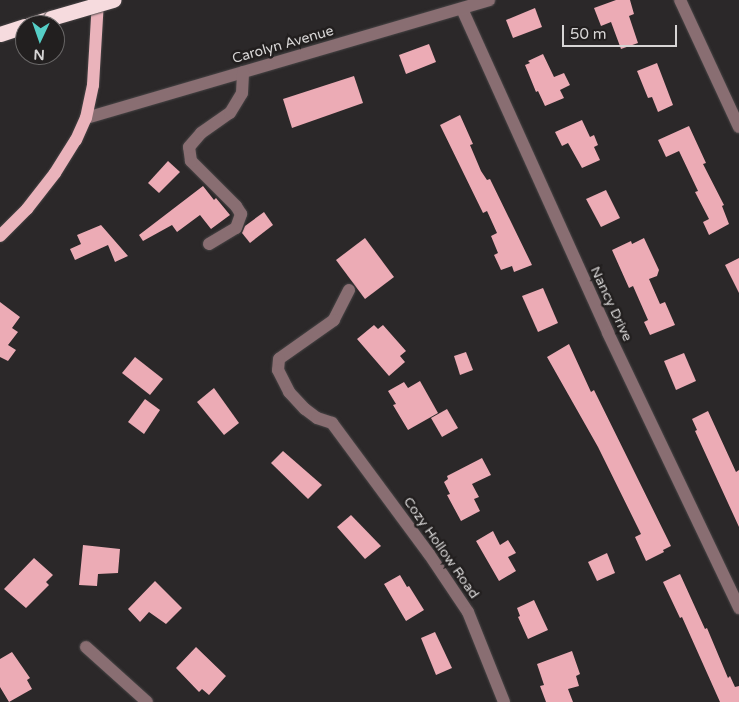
<!DOCTYPE html>
<html>
<head>
<meta charset="utf-8">
<style>
	body { margin:0 }
	#map { position:relative; width:739px; height:702px; overflow:hidden; background:#2b2829; font-family:"Varela Round",sans-serif }
	div>[style] { position:absolute }
	[style*='--x'] { left:calc(var(--x)*1px); top:calc(var(--y)*1px); width:calc(var(--w)*1px); rotate:calc(var(--a)*1deg) }
	.building>* { inset:0; background:#ecabb5 }
	.roads { filter:drop-shadow(0 0 1px #474445) drop-shadow(0 0 1px #474445) }
	.minor>* { height:12px; margin:-6px; padding:0 6px; transform-origin:6px; border-radius:6px; background:#896e72 }
	.major>* { height:12px; margin:-6px; padding:0 6px; transform-origin:6px; border-radius:6px; background:#eab3bb }
	.highway>* { height:15px; margin:-7.5px; padding:0 7.5px; transform-origin:7.5px; border-radius:7.5px; background:#f6dbde }
	.bridges { filter:drop-shadow(0 0 1px #474445) drop-shadow(0 0 1px #474445) }
	.highway-bridge>* { height:15px; margin:-7.5px; padding:0 7.5px; transform-origin:7.5px; border-radius:7.5px; background:#f6dbde }
	span { translate:-50% -50%; white-space:nowrap; text-align:center; line-height:1.15; -webkit-text-stroke:5px #221f1f; paint-order:stroke }
	.street-label { font-size:14px; color:#d7d5d5 }
	.north { position:absolute; left:15px; top:15px; width:50px; height:50px; box-sizing:border-box; background:#221f1f; border:1px solid #6a6868; border-radius:50%; rotate:183deg; font-size:14px; font-weight:700; line-height:20px; text-align:center; color:#d7d5d5 }
	.north::after { content:''; display:block; margin:auto; width:18px; height:22px; background:#55cec6; clip-path:polygon(50% 0,100% 100%,50% 72%,0 100%) }
	.scale { position:absolute; left:562px; top:25px; width:115px; height:22px; box-sizing:border-box; border:2px solid #d7d5d5; border-top:0; padding-left:6px; font-size:15px; line-height:18px; white-space:nowrap; color:#d7d5d5; -webkit-text-stroke:4px #221f1f; paint-order:stroke }
</style>
</head>
<body>
<div id="map">
	<div class="building">
		<div style="clip-path:polygon(616px 0,630px 0,634px 14px,629px 16px,638px 43px,621px 49px,611px 22px,601px 26px,594px 8px)"></div>
		<div style="clip-path:polygon(535px 8px,542px 27px,513px 38px,506px 20px)"></div>
		<div style="clip-path:polygon(429px 44px,436px 62px,406px 74px,399px 55px)"></div>
		<div style="clip-path:polygon(543px 54px,554px 77px,564px 73px,570px 85px,560px 90px,564px 98px,545px 106px,538px 91px,536px 92px,525px 65px,530px 63px,528px 61px)"></div>
		<div style="clip-path:polygon(657px 63px,673px 105px,658px 112px,652px 97px,648px 98px,637px 71px)"></div>
		<div style="clip-path:polygon(354px 76px,363px 103px,292px 128px,283px 99px)"></div>
		<div style="clip-path:polygon(460px 115px,473px 144px,470px 145px,481px 171px,487px 180px,490px 179px,532px 265px,514px 272px,512px 266px,501px 270px,494px 255px,498px 253px,491px 236px,497px 233px,487px 211px,483px 213px,440px 125px)"></div>
		<div style="clip-path:polygon(582px 120px,590px 137px,594px 135px,598px 145px,594px 147px,600px 160px,582px 168px,568px 143px,562px 146px,555px 132px)"></div>
		<div style="clip-path:polygon(689px 126px,706px 163px,703px 164px,724px 205px,722px 206px,729px 224px,709px 235px,703px 222px,709px 219px,695px 192px,698px 191px,679px 151px,666px 157px,658px 140px)"></div>
		<div style="clip-path:polygon(168px 161px,180px 172px,159px 193px,148px 183px)"></div>
		<div style="clip-path:polygon(203px 186px,214px 200px,216px 198px,230px 215px,211px 229px,200px 215px,177px 232px,172px 225px,143px 241px,139px 235px)"></div>
		<div style="clip-path:polygon(606px 190px,620px 218px,601px 227px,586px 199px)"></div>
		<div style="clip-path:polygon(264px 212px,273px 225px,250px 243px,242px 233px,245px 226px)"></div>
		<div style="clip-path:polygon(101px 225px,128px 256px,115px 262px,108px 245px,75px 260px,70px 249px,81px 244px,77px 235px)"></div>
		<div style="clip-path:polygon(365px 238px,394px 277px,365px 299px,336px 260px)"></div>
		<div style="clip-path:polygon(644px 238px,659px 270px,657px 276px,649px 279px,660px 304px,665px 302px,675px 325px,650px 335px,644px 322px,648px 320px,633px 286px,629px 288px,612px 250px,631px 241px,632px 244px)"></div>
		<div style="clip-path:polygon(739px 258px,739px 293px,725px 265px)"></div>
		<div style="clip-path:polygon(543px 288px,558px 323px,538px 332px,522px 296px)"></div>
		<div style="clip-path:polygon(0 302px,20px 317px,12px 328px,18px 332px,8px 345px,16px 350px,8px 361px,0 357px)"></div>
		<div style="clip-path:polygon(374px 325px,378px 329px,383px 325px,406px 351px,400px 356px,405px 362px,389px 376px,357px 339px)"></div>
		<div style="clip-path:polygon(569px 344px,591px 392px,594px 390px,671px 546px,663px 550px,664px 552px,646px 561px,635px 537px,641px 534px,598px 447px,547px 357px)"></div>
		<div style="clip-path:polygon(466px 352px,473px 370px,460px 375px,454px 356px)"></div>
		<div style="clip-path:polygon(684px 353px,696px 381px,676px 390px,664px 361px)"></div>
		<div style="clip-path:polygon(135px 357px,163px 379px,150px 395px,122px 373px)"></div>
		<div style="clip-path:polygon(420px 381px,438px 413px,408px 430px,393px 405px,396px 404px,388px 391px,404px 382px,408px 388px)"></div>
		<div style="clip-path:polygon(214px 388px,239px 423px,224px 435px,197px 402px)"></div>
		<div style="clip-path:polygon(145px 399px,160px 410px,144px 434px,128px 422px)"></div>
		<div style="clip-path:polygon(447px 409px,458px 428px,442px 437px,431px 418px)"></div>
		<div style="clip-path:polygon(708px 411px,736px 472px,739px 470px,739px 527px,695px 431px,697px 430px,692px 419px)"></div>
		<div style="clip-path:polygon(283px 451px,322px 485px,308px 499px,271px 463px)"></div>
		<div style="clip-path:polygon(482px 458px,491px 475px,472px 484px,479px 497px,474px 499px,480px 511px,461px 521px,447px 495px,450px 494px,444px 482px,448px 479px,447px 476px)"></div>
		<div style="clip-path:polygon(351px 515px,381px 546px,365px 559px,337px 527px)"></div>
		<div style="clip-path:polygon(493px 531px,500px 545px,508px 540px,516px 553px,508px 557px,516px 571px,499px 581px,476px 541px)"></div>
		<div style="clip-path:polygon(83px 545px,120px 549px,118px 573px,98px 574px,97px 586px,79px 585px)"></div>
		<div style="clip-path:polygon(607px 553px,615px 573px,597px 581px,588px 562px)"></div>
		<div style="clip-path:polygon(34px 558px,53px 575px,46px 582px,49px 585px,26px 608px,4px 589px)"></div>
		<div style="clip-path:polygon(680px 574px,705px 629px,707px 628px,728px 678px,730px 676px,735px 687px,739px 686px,739px 702px,720px 702px,682px 617px,680px 618px,663px 582px)"></div>
		<div style="clip-path:polygon(400px 575px,407px 587px,409px 586px,424px 610px,406px 621px,384px 584px)"></div>
		<div style="clip-path:polygon(155px 581px,182px 608px,166px 624px,149px 612px,140px 622px,128px 609px)"></div>
		<div style="clip-path:polygon(534px 600px,548px 630px,528px 639px,518px 617px,520px 616px,517px 608px)"></div>
		<div style="clip-path:polygon(435px 632px,452px 668px,436px 675px,421px 638px)"></div>
		<div style="clip-path:polygon(196px 647px,226px 676px,209px 695px,202px 689px,199px 692px,176px 668px)"></div>
		<div style="clip-path:polygon(572px 651px,580px 674px,576px 676px,579px 686px,568px 689px,573px 702px,546px 702px,540px 686px,544px 685px,537px 664px)"></div>
		<div style="clip-path:polygon(12px 652px,30px 678px,27px 680px,32px 689px,9px 702px,0 687px,0 659px)"></div>
	</div>
	<div class="roads">
		<div class="minor">
			<div style="--x:680;--y:0;--w:140;--a:65.1"></div>
			<div style="--x:462;--y:9;--w:355;--a:65.7"></div>
			<div style="--x:608;--y:333;--w:305;--a:64.5"></div>
			<div style="--x:86;--y:118;--w:420;--a:-16.3"></div>
			<div style="--x:209;--y:244;--w:31;--a:-31"></div>
			<div style="--x:236;--y:228;--w:15;--a:-70"></div>
			<div style="--x:241;--y:214;--w:9;--a:-122"></div>
			<div style="--x:236;--y:206;--w:64;--a:-135"></div>
			<div style="--x:191;--y:161;--w:14;--a:-98"></div>
			<div style="--x:189;--y:147;--w:18;--a:-49"></div>
			<div style="--x:201;--y:133;--w:35;--a:-35"></div>
			<div style="--x:230;--y:113;--w:23;--a:-59"></div>
			<div style="--x:242;--y:93;--w:21;--a:-87"></div>
			<div style="--x:349;--y:290;--w:34;--a:117"></div>
			<div style="--x:334;--y:320;--w:67;--a:144.7"></div>
			<div style="--x:279;--y:359;--w:11;--a:95"></div>
			<div style="--x:278;--y:370;--w:25;--a:63"></div>
			<div style="--x:289;--y:392;--w:23;--a:47"></div>
			<div style="--x:305;--y:409;--w:15;--a:37"></div>
			<div style="--x:317;--y:418;--w:16;--a:18"></div>
			<div style="--x:332;--y:423;--w:163;--a:53.5"></div>
			<div style="--x:429;--y:554;--w:70;--a:56.1"></div>
			<div style="--x:468;--y:612;--w:97;--a:68.2"></div>
			<div style="--x:86;--y:647;--w:82;--a:42"></div>
		</div>
		<div class="major">
			<div style="--x:0;--y:236;--w:38;--a:-45"></div>
			<div style="--x:27;--y:209;--w:46;--a:-52.1"></div>
			<div style="--x:55;--y:173;--w:39;--a:-58"></div>
			<div style="--x:76;--y:140;--w:24;--a:-66"></div>
			<div style="--x:86;--y:118;--w:34;--a:-78"></div>
			<div style="--x:93;--y:85;--w:85;--a:-86.6"></div>
		</div>
		<div class="highway">
			<div style="--x:29;--y:25;--w:23;--a:-18"></div>
			<div style="--x:0;--y:34;--w:26;--a:-18"></div>
		</div>
	</div>
	<div class="bridges">
		<div class="highway-bridge">
			<div style="--x:51;--y:18;--w:65;--a:-16.2"></div>
		</div>
	</div>
	<div class="street-label">
		<span style="left:283px;top:45px;rotate:-16deg">Carolyn Avenue</span>
		<span style="left:611px;top:304px;rotate:65deg">Nancy Drive</span>
		<span style="left:441px;top:548px;rotate:55deg">Cozy Hollow Road</span>
	</div>
	<div class="north">N</div>
	<div class="scale">50 m</div>
</div>
</body>
</html>
